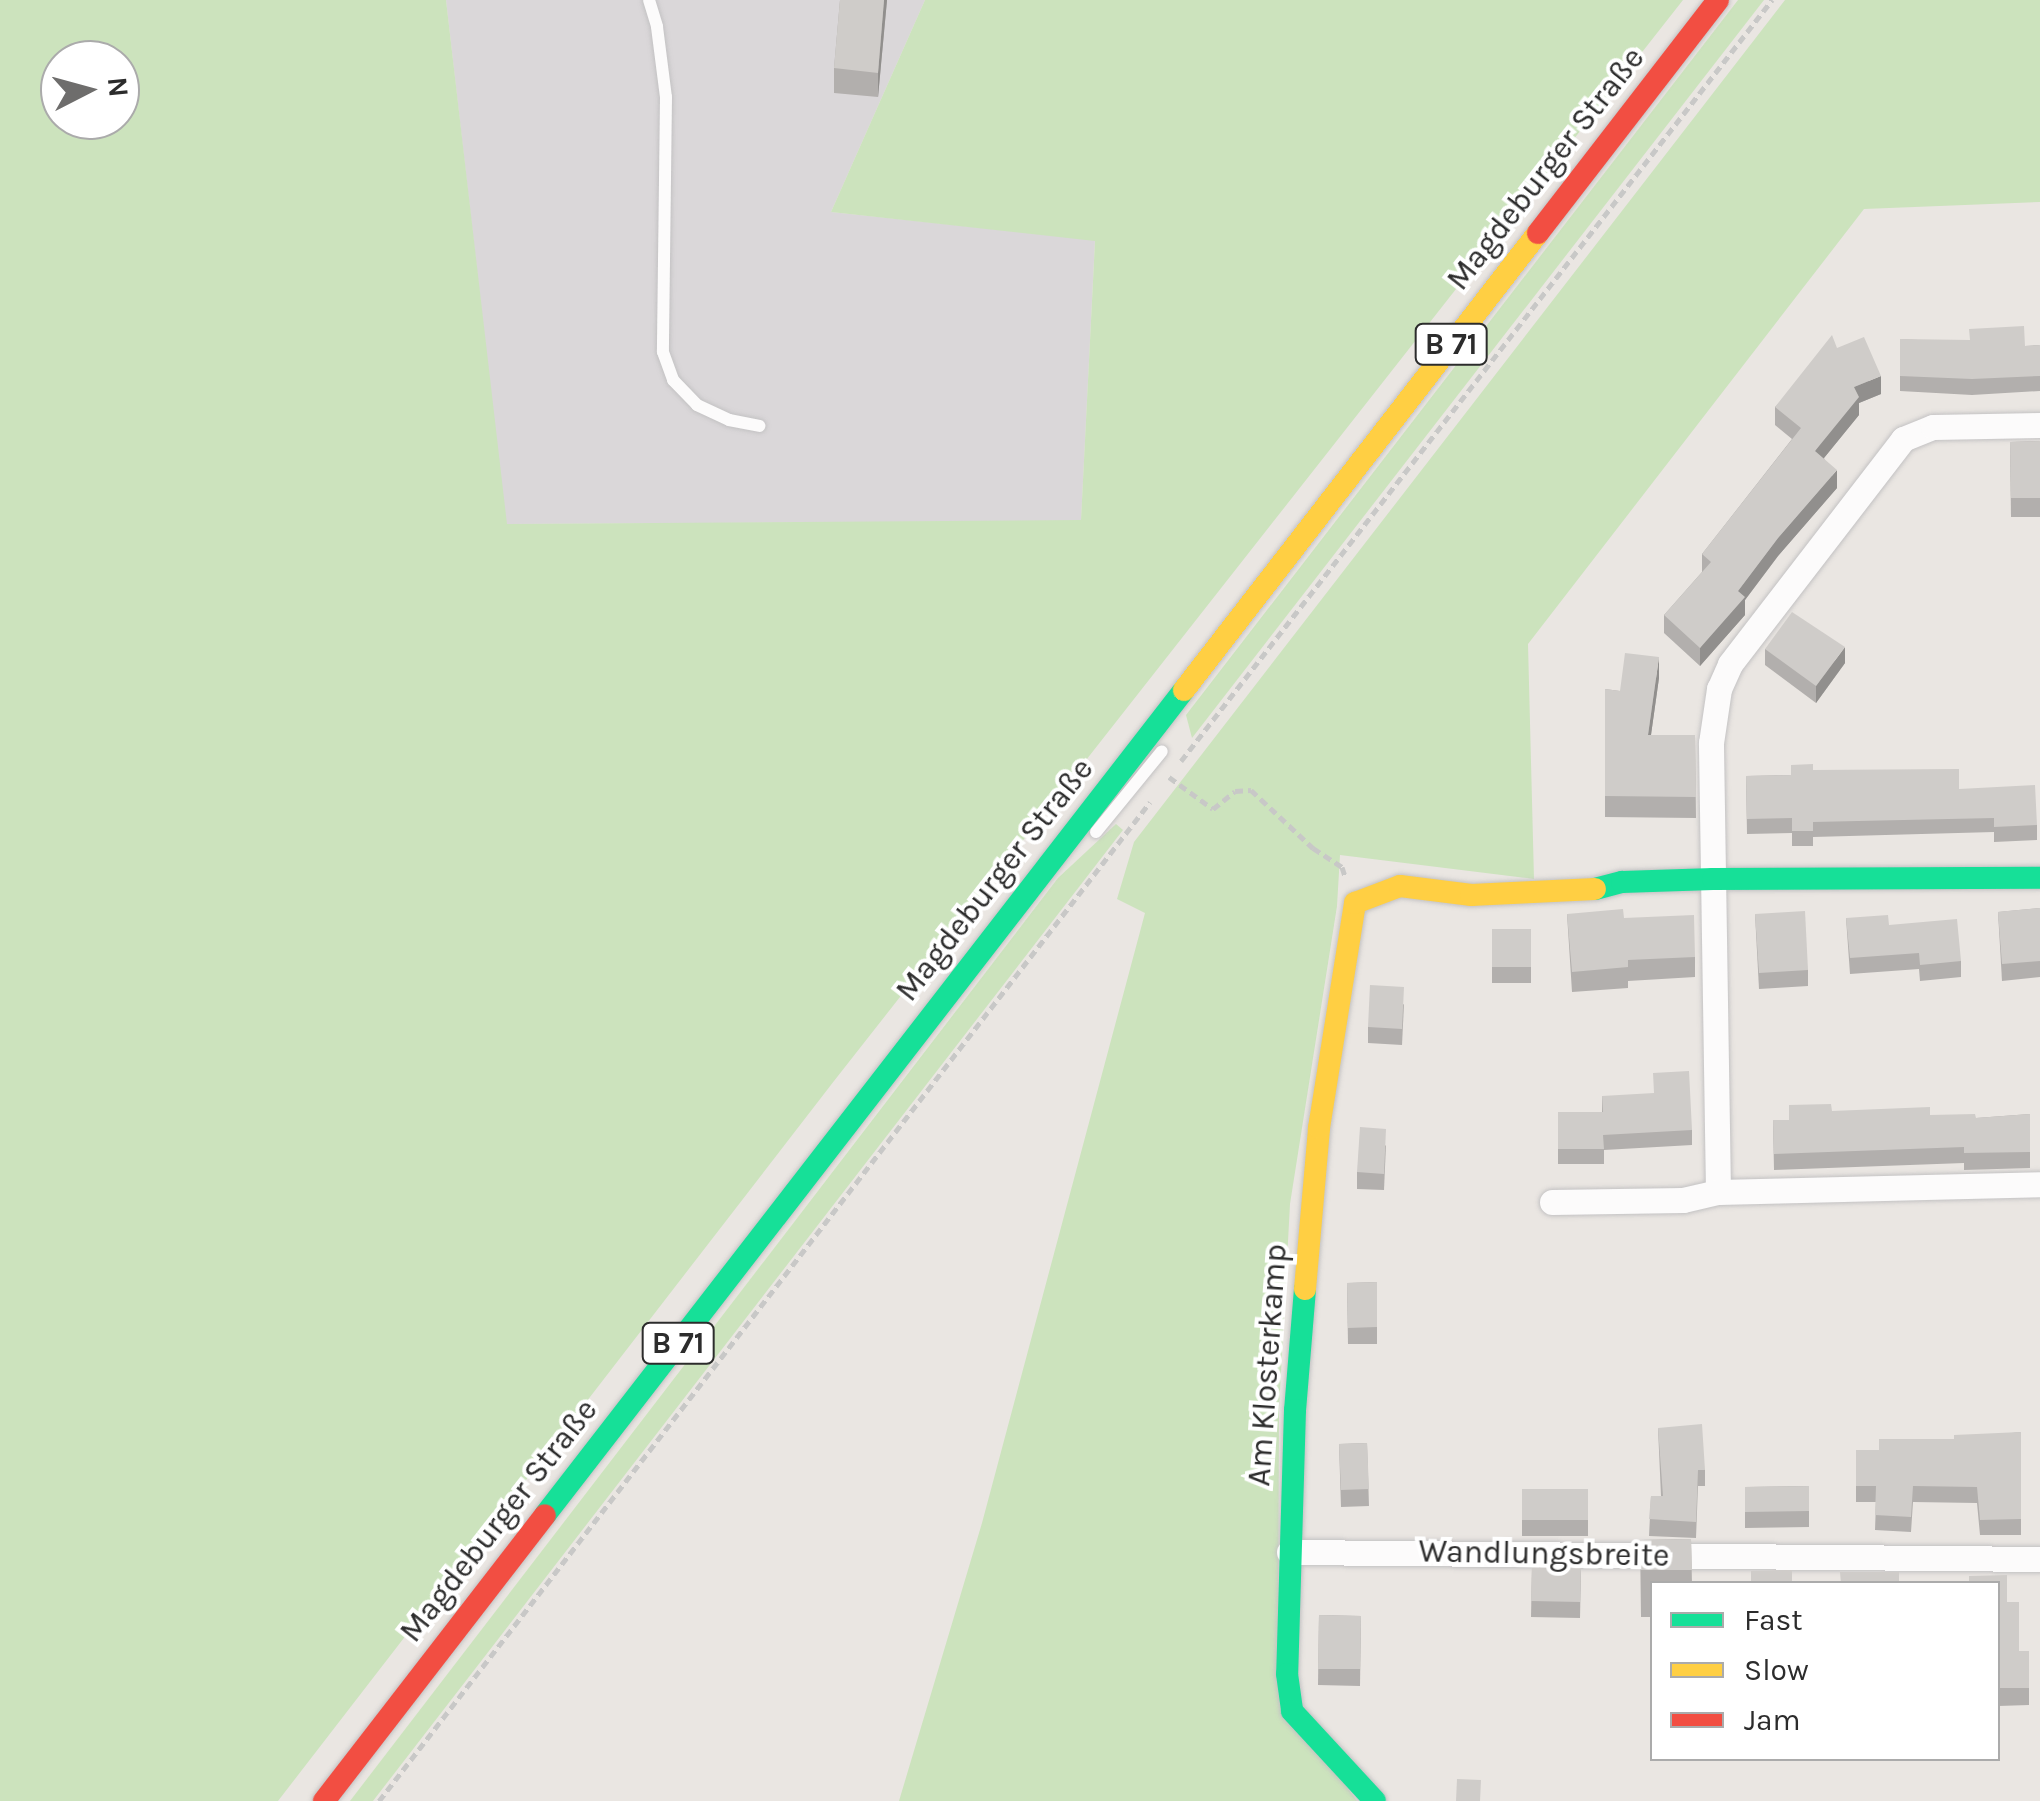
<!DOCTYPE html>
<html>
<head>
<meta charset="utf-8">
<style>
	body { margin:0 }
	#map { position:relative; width:2040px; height:1801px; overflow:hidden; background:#eae6e2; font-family:Karla,sans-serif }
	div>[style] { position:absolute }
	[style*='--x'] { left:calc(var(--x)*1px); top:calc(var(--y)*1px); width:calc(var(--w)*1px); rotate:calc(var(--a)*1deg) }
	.industrial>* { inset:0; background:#dad7d9 }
	.green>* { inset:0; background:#cce3bd }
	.path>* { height:5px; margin-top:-2.5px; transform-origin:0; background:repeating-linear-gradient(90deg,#c8c8c7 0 8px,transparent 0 13px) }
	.roads { filter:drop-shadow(0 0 2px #c3c2c3) drop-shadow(0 0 2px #c3c2c3) }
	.lane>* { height:12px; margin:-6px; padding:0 6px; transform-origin:6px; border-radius:6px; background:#fcfbfb }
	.street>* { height:25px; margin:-12.5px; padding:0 12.5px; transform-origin:12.5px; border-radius:12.5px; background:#fcfbfb }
	.fast>* { height:22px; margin:-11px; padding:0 11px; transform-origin:11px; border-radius:11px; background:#16e098 }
	.slow>* { height:22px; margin:-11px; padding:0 11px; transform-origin:11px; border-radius:11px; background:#ffcf43 }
	.jam>* { height:22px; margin:-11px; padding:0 11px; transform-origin:11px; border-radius:11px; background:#f24e42 }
	.wall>* { inset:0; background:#b2afad }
	.shaded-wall>* { inset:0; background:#918f8d }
	.building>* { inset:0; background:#cfccc9 }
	span { translate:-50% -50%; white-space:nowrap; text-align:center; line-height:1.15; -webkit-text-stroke:8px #fff; paint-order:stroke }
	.shield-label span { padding:2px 8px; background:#fff; border:2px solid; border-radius:8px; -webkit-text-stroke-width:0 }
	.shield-label { font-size:30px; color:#2c2c2c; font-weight:700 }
	.street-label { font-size:32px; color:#2c2c2c }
	.legend { position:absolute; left:1650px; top:1581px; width:350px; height:180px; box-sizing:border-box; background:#fff; border:2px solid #ababab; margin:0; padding:12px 18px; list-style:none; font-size:30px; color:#2c2c2c }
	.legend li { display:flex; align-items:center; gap:20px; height:50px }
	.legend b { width:50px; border:2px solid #ababab }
	.north { position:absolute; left:40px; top:40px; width:100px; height:100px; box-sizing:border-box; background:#fff; border:2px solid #ababab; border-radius:50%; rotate:84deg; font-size:28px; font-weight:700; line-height:40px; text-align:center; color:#2c2c2c }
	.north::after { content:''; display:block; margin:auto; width:35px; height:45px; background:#6e6d6c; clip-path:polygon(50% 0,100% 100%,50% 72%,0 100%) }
</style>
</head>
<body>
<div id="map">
	<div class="industrial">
		<div style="clip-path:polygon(446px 0,925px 0,831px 212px,1095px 240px,1081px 521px,506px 524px)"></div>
	</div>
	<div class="green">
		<div style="clip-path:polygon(evenodd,0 0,446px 0,507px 524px,1081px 520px,1095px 241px,831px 212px,925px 0,1683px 0,834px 1081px,278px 1801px,0 1801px,0 0,60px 60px,120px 60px,120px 120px,60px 120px,60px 60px)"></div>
		<div style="clip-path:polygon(1738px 0,1764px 0,1192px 738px,1186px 715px)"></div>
		<div style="clip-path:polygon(1785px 0,2040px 0,2040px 202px,1864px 209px,1528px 644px,1534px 879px,1340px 855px,1337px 906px,1290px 1204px,1279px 1410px,1278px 1693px,1357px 1801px,899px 1801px,982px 1523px,1145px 913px,1117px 899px,1134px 842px)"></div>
		<div style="clip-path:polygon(1116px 824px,1123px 830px,373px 1801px,350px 1801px,1058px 878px)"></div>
	</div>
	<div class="path">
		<div style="--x:1181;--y:761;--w:964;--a:-52.17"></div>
		<div style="--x:1169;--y:777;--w:54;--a:36"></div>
		<div style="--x:1213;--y:809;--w:28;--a:-39"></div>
		<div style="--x:1235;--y:791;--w:16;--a:-4"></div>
		<div style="--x:1251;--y:790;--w:85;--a:43.1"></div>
		<div style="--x:1313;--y:848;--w:35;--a:33"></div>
		<div style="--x:1342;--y:867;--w:9;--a:72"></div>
		<div style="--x:379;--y:1801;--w:1262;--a:-52.34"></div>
	</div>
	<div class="roads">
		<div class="lane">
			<div style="--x:649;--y:0;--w:28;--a:73"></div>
			<div style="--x:657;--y:27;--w:71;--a:82.7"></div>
			<div style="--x:666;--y:97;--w:255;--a:90.7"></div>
			<div style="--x:663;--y:352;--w:30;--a:70"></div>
			<div style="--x:673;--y:380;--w:35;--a:46"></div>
			<div style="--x:697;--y:405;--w:35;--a:25"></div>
			<div style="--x:729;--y:420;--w:31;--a:11"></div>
			<div style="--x:1096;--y:832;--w:104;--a:-50.8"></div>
		</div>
		<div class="street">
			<div style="--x:1718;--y:1192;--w:449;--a:-90.9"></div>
			<div style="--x:1711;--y:743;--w:55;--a:-81.6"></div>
			<div style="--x:1719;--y:689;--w:27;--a:-66"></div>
			<div style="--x:1730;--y:664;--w:284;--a:-52.4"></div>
			<div style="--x:1903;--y:439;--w:32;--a:-22"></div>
			<div style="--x:1933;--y:427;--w:107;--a:-1.1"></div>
			<div style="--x:1552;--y:1202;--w:131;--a:-0.9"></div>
			<div style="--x:1683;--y:1200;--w:36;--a:-13"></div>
			<div style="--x:1718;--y:1192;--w:322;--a:-1.4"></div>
			<div style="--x:1289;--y:1552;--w:751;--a:0.53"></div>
		</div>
		<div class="fast">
			<div style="--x:1595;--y:889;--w:28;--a:-15"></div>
			<div style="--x:1622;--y:882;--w:91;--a:-1.9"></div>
			<div style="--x:1713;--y:879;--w:327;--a:-0.2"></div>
			<div style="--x:1305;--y:1289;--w:121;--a:94.7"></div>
			<div style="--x:1295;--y:1410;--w:264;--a:91.7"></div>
			<div style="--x:1287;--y:1674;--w:37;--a:82"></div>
			<div style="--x:1292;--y:1711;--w:122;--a:47.3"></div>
			<div style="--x:545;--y:1515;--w:1044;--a:-52.24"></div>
		</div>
		<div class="slow">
			<div style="--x:1184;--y:690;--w:578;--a:-52.24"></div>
			<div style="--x:1305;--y:1289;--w:162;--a:-85"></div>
			<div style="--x:1319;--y:1128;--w:228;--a:-80.9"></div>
			<div style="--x:1355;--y:903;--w:48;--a:-20.7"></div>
			<div style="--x:1400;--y:886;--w:72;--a:7.2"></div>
			<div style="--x:1471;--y:895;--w:124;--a:-2.8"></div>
		</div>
		<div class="jam">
			<div style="--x:1538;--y:233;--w:294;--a:-52.3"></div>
			<div style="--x:324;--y:1801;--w:361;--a:-52.3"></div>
		</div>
	</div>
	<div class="wall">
		<div style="clip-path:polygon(840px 0,887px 0,878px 97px,834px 93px,834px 68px)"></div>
		<div style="clip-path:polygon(1900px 339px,2025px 346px,2040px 345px,2040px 391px,1972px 395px,1900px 391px)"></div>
		<div style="clip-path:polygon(1837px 348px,1881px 394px,1859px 403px,1859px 415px,1824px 458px,1837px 488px,1778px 556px,1745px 600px,1745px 615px,1700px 666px,1664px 633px,1664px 615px,1702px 572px,1702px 554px,1792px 439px,1775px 425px,1775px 407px)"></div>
		<div style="clip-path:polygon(2040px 441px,2040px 517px,2011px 517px,2010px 442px)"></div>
		<div style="clip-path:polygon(1765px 649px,1845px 663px,1816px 703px,1765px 665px)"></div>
		<div style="clip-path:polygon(1659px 678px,1651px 735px,1695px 735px,1696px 818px,1605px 817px,1605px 689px,1620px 691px)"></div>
		<div style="clip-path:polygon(1813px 770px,1959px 789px,2037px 825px,2037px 840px,1994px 842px,1994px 832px,1813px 837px,1813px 846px,1792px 846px,1792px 833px,1747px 834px,1746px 776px,1791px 775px)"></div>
		<div style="clip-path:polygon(2040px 908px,2040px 977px,2002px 981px,1998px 912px)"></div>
		<div style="clip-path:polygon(1567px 914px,1624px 918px,1695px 957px,1695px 977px,1628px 981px,1628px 988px,1572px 992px)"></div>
		<div style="clip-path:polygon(1755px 914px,1808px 970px,1808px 986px,1759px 989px)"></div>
		<div style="clip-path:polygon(1846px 918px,1889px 925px,1961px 961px,1961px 977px,1920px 981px,1919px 969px,1850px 974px)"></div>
		<div style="clip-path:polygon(1492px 929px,1531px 929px,1531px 983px,1492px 983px)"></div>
		<div style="clip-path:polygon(1404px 1004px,1402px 1045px,1368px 1043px,1368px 1027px)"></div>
		<div style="clip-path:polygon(1602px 1096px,1692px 1130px,1692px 1145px,1604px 1150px,1604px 1164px,1558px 1164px,1558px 1112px,1602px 1112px)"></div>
		<div style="clip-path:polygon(1832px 1111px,1976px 1118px,2030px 1114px,2030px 1168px,1964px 1170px,1964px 1163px,1774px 1170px,1773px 1120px,1789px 1120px)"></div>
		<div style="clip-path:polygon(1386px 1145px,1384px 1190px,1357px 1189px,1357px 1172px)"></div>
		<div style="clip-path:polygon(1377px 1282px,1377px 1344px,1348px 1344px,1347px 1283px)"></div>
		<div style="clip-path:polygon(1658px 1428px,1705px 1470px,1705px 1486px,1698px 1486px,1696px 1538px,1649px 1536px,1651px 1496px,1661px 1496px)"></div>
		<div style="clip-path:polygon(2021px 1432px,2021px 1535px,1980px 1535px,1977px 1503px,1913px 1502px,1911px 1532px,1875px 1530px,1876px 1502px,1856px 1502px,1856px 1450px,1879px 1450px,1954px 1439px)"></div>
		<div style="clip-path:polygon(1367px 1443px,1369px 1506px,1341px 1507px,1339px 1444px)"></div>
		<div style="clip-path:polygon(1809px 1486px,1809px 1527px,1745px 1528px,1745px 1487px)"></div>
		<div style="clip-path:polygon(1522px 1489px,1588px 1489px,1588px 1536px,1522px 1536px)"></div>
		<div style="clip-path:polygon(1691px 1539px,1692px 1584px,1652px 1584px,1652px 1617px,1641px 1617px,1640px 1540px)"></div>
		<div style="clip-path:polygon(1532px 1567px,1581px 1568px,1580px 1618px,1531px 1617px)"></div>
		<div style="clip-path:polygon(1998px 1584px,2007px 1602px,2019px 1651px,2029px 1651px,2029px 1705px,1998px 1706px)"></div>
		<div style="clip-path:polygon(1319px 1615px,1361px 1616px,1360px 1686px,1318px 1685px)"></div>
	</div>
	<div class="shaded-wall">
		<div style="clip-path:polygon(884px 0,887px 0,878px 97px,878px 73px)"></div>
		<div style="clip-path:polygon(1881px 376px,1881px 394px,1859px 403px,1859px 415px,1815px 469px,1815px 451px,1854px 387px)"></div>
		<div style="clip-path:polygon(1837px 470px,1837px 488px,1778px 556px,1745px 600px,1745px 615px,1700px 666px,1700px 648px,1738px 591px,1778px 538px)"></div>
		<div style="clip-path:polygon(1845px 647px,1845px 663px,1816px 703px,1816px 686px)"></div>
		<div style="clip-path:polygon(1659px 657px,1659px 678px,1648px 756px,1648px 735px)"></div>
	</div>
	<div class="building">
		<div style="clip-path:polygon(840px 0,884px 0,878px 73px,834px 68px)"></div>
		<div style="clip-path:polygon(2024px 326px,2025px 346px,2040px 345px,2040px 376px,1972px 379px,1900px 376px,1900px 339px,1970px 340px,1969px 329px)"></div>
		<div style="clip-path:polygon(1832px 335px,1837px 348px,1864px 337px,1881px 376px,1854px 387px,1859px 397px,1815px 451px,1837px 470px,1778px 538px,1738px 591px,1745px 597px,1700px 648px,1664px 615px,1711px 562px,1702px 554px,1801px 428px,1775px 407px)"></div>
		<div style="clip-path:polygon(2040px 441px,2040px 498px,2011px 498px,2010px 442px)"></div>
		<div style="clip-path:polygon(1792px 612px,1845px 647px,1816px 686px,1765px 649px)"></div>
		<div style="clip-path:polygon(1625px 653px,1659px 657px,1648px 735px,1695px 735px,1696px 797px,1605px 796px,1605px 689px,1620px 691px)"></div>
		<div style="clip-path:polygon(1813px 764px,1813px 770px,1959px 769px,1959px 789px,2035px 785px,2037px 825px,1994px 827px,1994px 818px,1813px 822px,1813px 831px,1792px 831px,1792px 818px,1747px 819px,1746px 776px,1791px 775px,1791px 765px)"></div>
		<div style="clip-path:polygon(2040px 908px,2040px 961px,2002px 964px,1998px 912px)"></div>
		<div style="clip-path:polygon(1623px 909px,1624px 918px,1694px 915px,1695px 957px,1628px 960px,1628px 967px,1572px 972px,1567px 914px)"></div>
		<div style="clip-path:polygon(1805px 911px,1808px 970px,1759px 973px,1755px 914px)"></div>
		<div style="clip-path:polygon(1888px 915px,1889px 925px,1957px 919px,1961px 961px,1920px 965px,1919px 953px,1850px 958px,1846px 918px)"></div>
		<div style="clip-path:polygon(1492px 929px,1531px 929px,1531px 967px,1492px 967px)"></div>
		<div style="clip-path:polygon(1370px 985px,1404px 987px,1402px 1029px,1368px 1027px)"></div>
		<div style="clip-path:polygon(1689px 1071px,1692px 1130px,1603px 1135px,1604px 1149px,1558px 1149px,1558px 1112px,1603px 1112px,1602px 1096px,1654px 1093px,1653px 1073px)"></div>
		<div style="clip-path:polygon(1831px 1104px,1832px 1111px,1930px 1107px,1930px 1115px,1975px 1114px,1976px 1118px,2030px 1114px,2030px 1152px,1964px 1153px,1964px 1147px,1774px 1154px,1773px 1120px,1789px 1120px,1789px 1105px)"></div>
		<div style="clip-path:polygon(1360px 1127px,1386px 1129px,1384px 1174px,1357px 1172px)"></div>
		<div style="clip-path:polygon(1377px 1282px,1377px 1327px,1348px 1328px,1347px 1283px)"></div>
		<div style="clip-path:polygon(1702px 1424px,1705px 1470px,1698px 1470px,1696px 1522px,1649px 1519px,1651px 1496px,1663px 1496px,1658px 1428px)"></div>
		<div style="clip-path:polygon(2021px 1432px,2021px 1519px,1980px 1520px,1977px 1487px,1913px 1486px,1911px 1517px,1875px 1515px,1876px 1486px,1856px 1486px,1856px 1450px,1879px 1450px,1879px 1439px,1954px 1439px,1954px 1435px)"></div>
		<div style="clip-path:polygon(1367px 1443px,1369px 1489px,1341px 1490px,1339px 1444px)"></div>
		<div style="clip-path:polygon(1809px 1486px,1809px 1511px,1745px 1512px,1745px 1487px)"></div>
		<div style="clip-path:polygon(1522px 1489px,1588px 1489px,1588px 1520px,1522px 1520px)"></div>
		<div style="clip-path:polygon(1691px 1539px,1692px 1570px,1641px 1570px,1640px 1540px)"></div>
		<div style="clip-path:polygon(1532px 1567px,1581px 1568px,1580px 1602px,1531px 1601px)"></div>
		<div style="clip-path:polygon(1792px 1570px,1792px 1584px,1751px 1584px,1751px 1571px)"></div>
		<div style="clip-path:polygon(1840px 1572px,1899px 1572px,1899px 1584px,1841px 1584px)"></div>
		<div style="clip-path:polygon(2007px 1575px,2007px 1602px,2019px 1602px,2019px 1651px,2029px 1651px,2029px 1688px,1998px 1688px,1998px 1584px,1969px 1584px,1969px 1576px)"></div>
		<div style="clip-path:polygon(1319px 1615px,1361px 1616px,1360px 1669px,1318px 1669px)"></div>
		<div style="clip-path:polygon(1457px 1779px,1481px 1780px,1480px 1801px,1456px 1801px)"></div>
	</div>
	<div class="shield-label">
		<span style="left:1451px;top:344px">B 71</span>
		<span style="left:678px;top:1343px">B 71</span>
	</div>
	<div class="street-label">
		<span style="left:1546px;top:169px;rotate:-52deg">Magdeburger Straße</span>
		<span style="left:995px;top:880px;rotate:-52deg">Magdeburger Straße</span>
		<span style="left:1268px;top:1365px;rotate:-86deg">Am Klosterkamp</span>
		<span style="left:499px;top:1521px;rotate:-52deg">Magdeburger Straße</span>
		<span style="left:1544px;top:1554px;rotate:1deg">Wandlungsbreite</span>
	</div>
	<ul class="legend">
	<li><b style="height:12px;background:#16e098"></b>Fast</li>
	<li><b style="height:12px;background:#ffcf43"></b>Slow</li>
	<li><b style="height:12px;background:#f24e42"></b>Jam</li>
	</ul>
	<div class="north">N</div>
</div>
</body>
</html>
